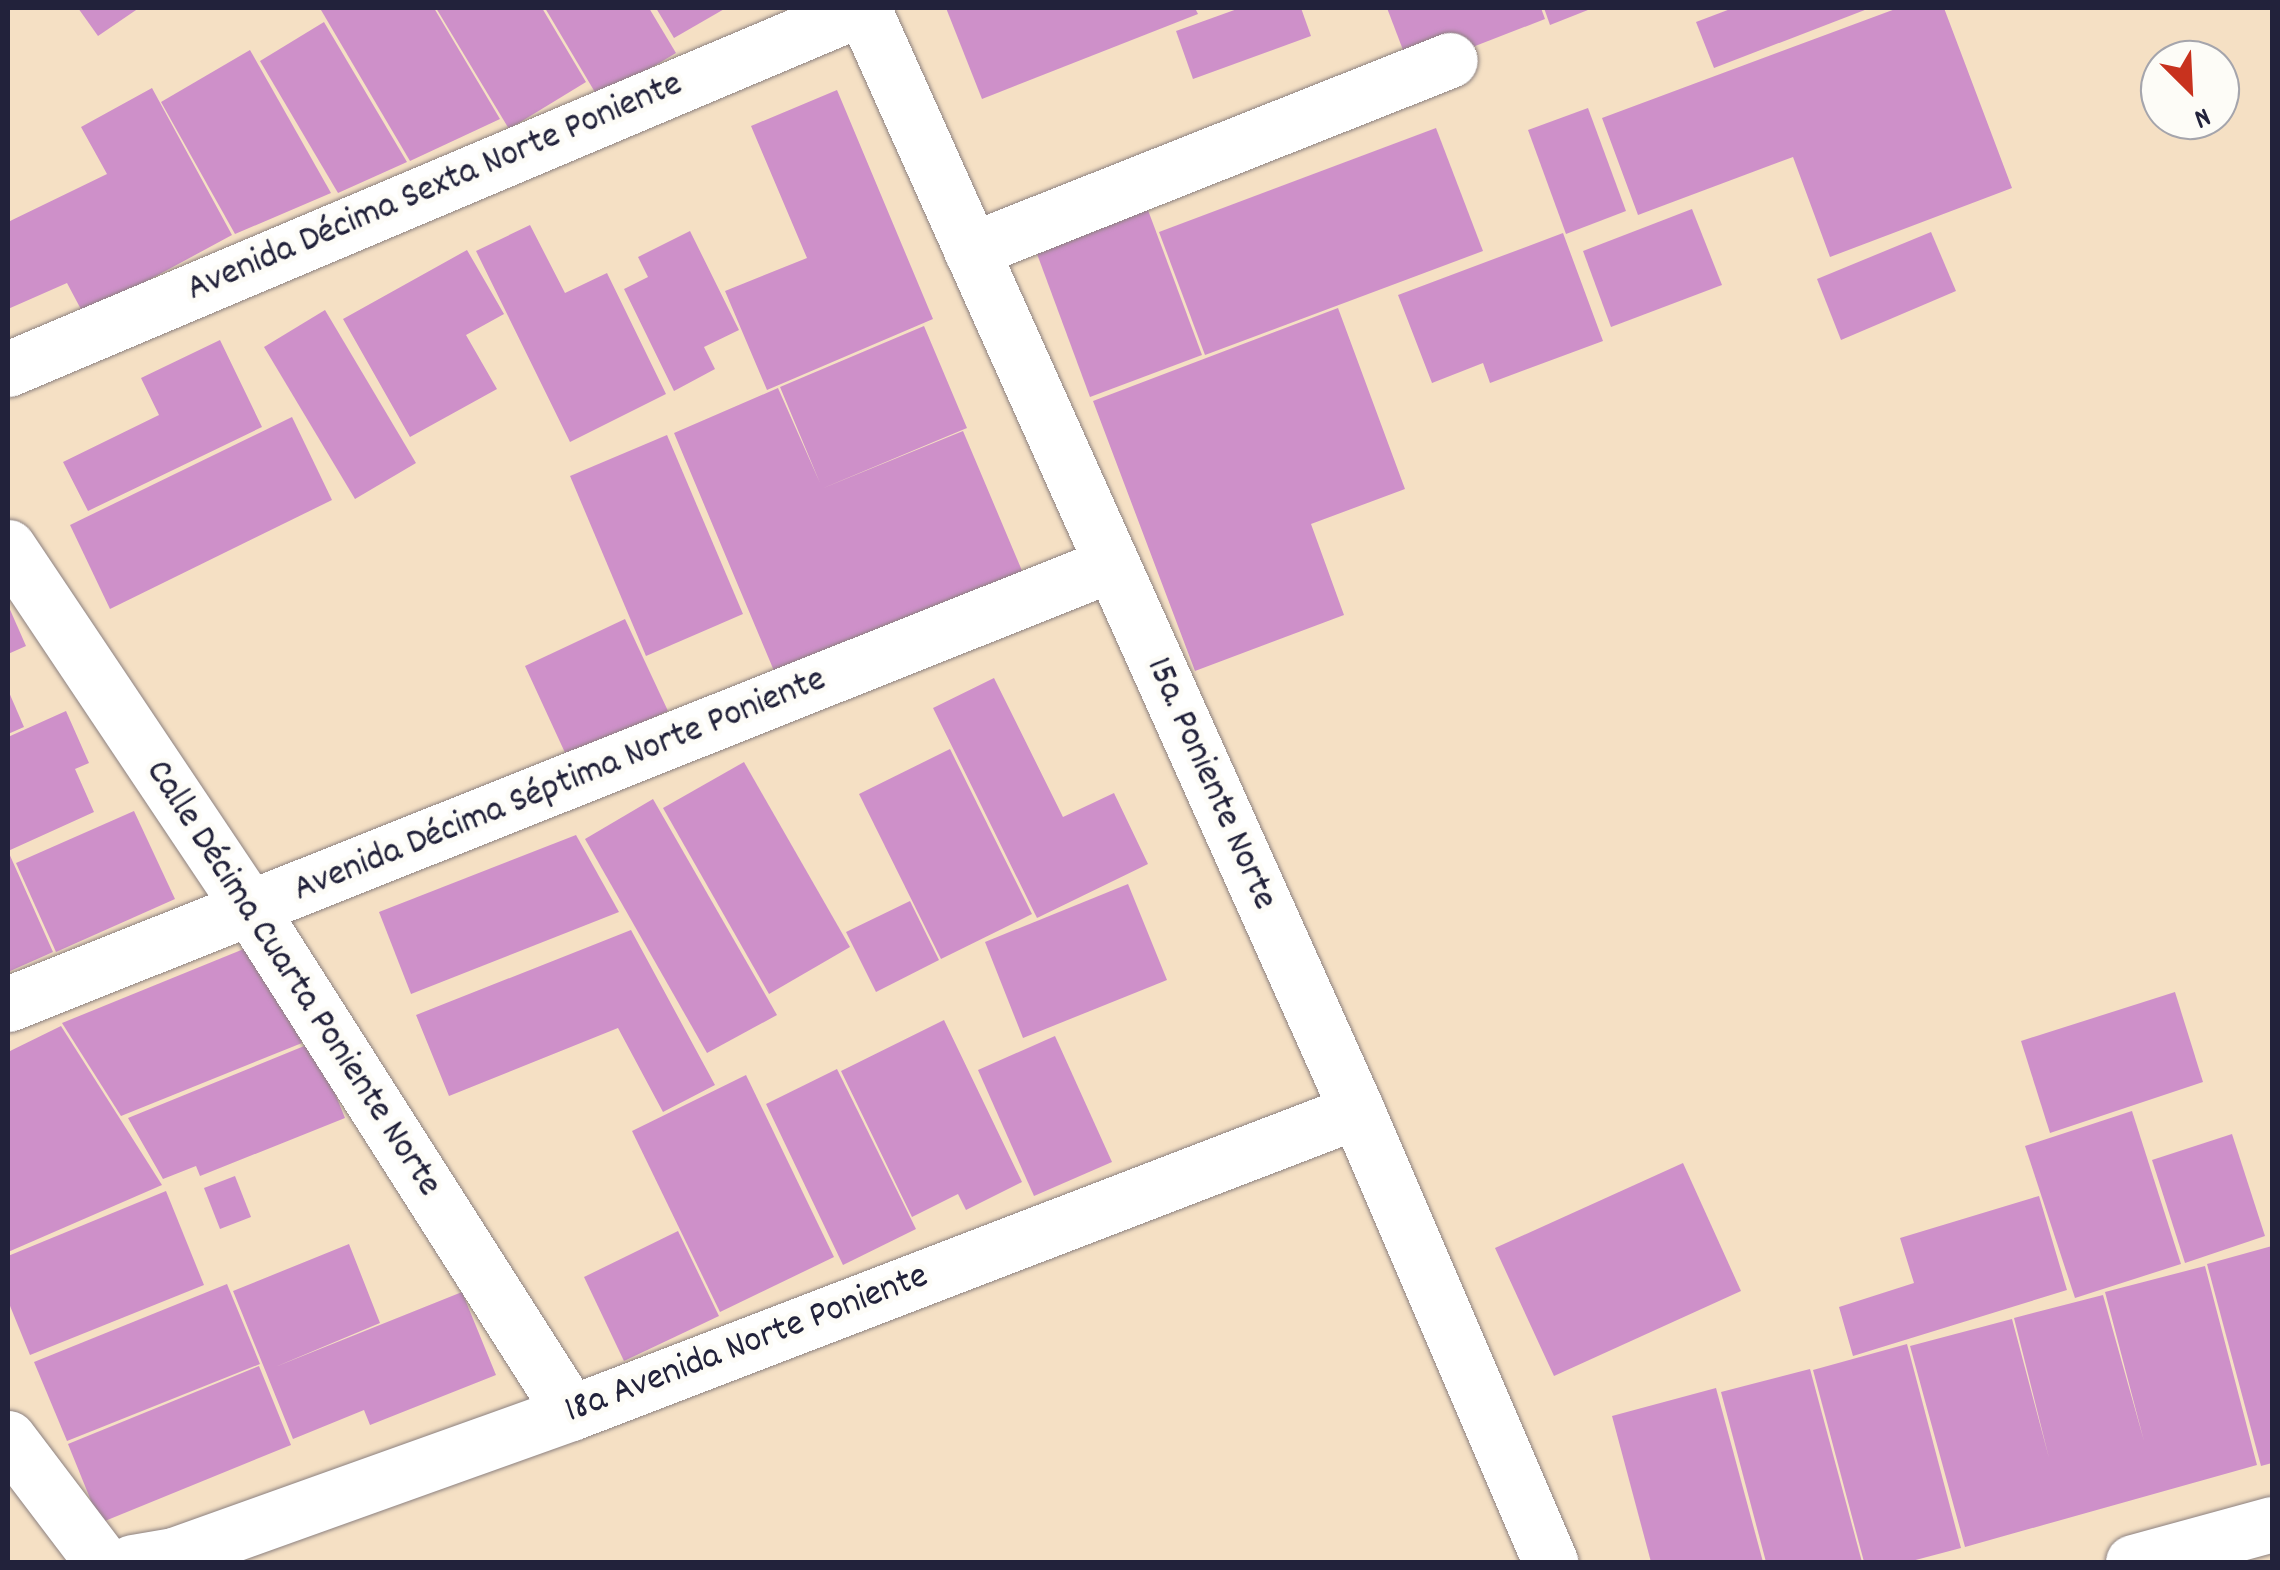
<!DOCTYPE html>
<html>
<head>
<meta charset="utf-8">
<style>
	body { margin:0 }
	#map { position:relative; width:2280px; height:1570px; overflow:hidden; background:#f5e0c4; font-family:Dekko,sans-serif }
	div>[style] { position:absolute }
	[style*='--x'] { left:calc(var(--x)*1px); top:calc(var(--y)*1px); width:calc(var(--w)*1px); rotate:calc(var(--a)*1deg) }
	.building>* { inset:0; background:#ce90c9 }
	.roads { filter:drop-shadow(0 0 2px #8c8180) drop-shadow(0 0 2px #8c8180) }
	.street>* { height:55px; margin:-27.5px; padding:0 27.5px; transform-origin:27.5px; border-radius:27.5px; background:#fff }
	.secondary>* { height:55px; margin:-27.5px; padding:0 27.5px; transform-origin:27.5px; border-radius:27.5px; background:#fff }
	span { translate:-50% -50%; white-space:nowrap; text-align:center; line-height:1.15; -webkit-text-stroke:10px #fdfcf7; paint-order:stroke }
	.street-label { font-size:38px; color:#22223b }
	.frame { position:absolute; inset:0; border:10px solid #22223b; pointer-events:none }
	.north { position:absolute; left:2140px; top:40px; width:100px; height:100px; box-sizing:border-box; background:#fdfcf7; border:2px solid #a5a5ac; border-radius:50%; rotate:156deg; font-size:28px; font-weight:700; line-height:40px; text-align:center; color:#22223b }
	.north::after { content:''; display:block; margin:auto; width:35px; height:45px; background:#c8321e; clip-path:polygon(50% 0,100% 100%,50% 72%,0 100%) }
</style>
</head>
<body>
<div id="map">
	<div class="building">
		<div style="clip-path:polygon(78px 8px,139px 8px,98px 36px)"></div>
		<div style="clip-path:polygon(325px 8px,434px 8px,500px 119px,410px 161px,321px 10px)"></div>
		<div style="clip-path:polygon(436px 8px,542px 8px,586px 82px,509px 129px)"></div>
		<div style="clip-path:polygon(545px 8px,649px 8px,676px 53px,599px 99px)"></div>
		<div style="clip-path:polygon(656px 8px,726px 8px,674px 38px)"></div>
		<div style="clip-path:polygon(946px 8px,1195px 8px,1198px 14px,982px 99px)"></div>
		<div style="clip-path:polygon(1240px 8px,1301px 8px,1311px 36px,1193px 79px,1176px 31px)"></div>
		<div style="clip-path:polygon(1387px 8px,1541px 8px,1545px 19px,1411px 71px)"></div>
		<div style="clip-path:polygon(1544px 8px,1593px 8px,1550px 25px)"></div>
		<div style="clip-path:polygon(1733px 8px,1870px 8px,1714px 68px,1696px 22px)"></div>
		<div style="clip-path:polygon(1898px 8px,1944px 8px,2012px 188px,1830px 257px,1793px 157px,1638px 215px,1602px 118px)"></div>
		<div style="clip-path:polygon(324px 22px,407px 162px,338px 193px,260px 61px)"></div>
		<div style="clip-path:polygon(250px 50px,331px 193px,235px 234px,161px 102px)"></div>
		<div style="clip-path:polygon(152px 88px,232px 235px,84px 315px,67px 283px,8px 309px,8px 222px,107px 174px,81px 127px)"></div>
		<div style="clip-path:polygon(837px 90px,933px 319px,767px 390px,725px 291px,807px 258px,751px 126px)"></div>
		<div style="clip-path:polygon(1588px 108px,1626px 211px,1566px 234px,1528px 130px)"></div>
		<div style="clip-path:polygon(1436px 128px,1483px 251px,1205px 355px,1159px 232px)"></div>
		<div style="clip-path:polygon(1142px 194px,1202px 355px,1090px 397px,1030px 235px)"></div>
		<div style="clip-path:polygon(1692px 209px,1722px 285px,1611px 327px,1583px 251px)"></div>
		<div style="clip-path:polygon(530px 225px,565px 293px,607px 273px,666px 394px,570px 442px,476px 251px)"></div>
		<div style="clip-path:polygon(690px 231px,739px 330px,704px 347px,715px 369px,674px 391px,624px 289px,648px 277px,638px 257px)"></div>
		<div style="clip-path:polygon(1931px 232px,1956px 291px,1841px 340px,1817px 279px)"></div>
		<div style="clip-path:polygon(1563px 233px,1603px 341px,1490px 383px,1483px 363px,1432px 383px,1398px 295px)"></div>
		<div style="clip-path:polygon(467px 250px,504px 314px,466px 335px,497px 389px,410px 437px,343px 319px)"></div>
		<div style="clip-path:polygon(1338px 308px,1405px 489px,1311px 524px,1344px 615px,1195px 671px,1093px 401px)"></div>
		<div style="clip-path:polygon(325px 310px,416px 463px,355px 499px,264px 347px)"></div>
		<div style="clip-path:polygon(924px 326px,967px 428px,821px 489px,963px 431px,1023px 573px,777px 678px,674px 433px,778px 388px,820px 483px,780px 387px)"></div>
		<div style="clip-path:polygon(220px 340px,262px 427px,88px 511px,63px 462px,159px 415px,141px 378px)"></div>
		<div style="clip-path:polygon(292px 417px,332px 500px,110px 609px,70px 525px)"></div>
		<div style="clip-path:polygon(667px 435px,743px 614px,646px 656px,570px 476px)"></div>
		<div style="clip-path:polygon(8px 605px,26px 646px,8px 654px)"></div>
		<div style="clip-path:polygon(625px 619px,668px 711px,567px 757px,525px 666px)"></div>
		<div style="clip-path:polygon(994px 678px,1063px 817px,1114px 793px,1148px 864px,1037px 918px,933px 708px)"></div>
		<div style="clip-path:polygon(8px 690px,24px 727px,8px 734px)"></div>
		<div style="clip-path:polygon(66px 711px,89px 763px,75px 769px,94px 812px,8px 851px,53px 952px,8px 972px,8px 737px)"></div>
		<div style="clip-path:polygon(950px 749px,1032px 914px,941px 959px,859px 794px)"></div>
		<div style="clip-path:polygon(744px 762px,850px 947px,769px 994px,663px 808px)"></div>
		<div style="clip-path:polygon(653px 799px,777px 1015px,707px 1053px,585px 839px)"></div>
		<div style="clip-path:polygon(134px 811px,175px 899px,56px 952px,16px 863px)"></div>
		<div style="clip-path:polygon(576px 835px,619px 912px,411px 994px,379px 912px)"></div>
		<div style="clip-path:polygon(1128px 884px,1167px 980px,1023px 1038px,985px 942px)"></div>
		<div style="clip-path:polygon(910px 901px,939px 960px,876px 992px,846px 932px)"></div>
		<div style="clip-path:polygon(631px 930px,715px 1085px,663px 1112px,618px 1028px,449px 1096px,416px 1015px)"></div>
		<div style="clip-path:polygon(261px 942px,302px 1043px,121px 1116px,62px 1023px)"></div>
		<div style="clip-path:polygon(2175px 992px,2203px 1082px,2050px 1133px,2021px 1041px)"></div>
		<div style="clip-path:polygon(944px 1020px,1022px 1182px,966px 1210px,958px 1194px,912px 1217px,841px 1071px)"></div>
		<div style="clip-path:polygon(61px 1026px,162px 1185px,8px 1252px,8px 1052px)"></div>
		<div style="clip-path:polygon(1055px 1036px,1112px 1162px,1034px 1196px,978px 1070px)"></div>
		<div style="clip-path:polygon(314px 1042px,345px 1118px,200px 1176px,196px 1166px,163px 1179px,128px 1118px)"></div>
		<div style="clip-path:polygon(837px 1069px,916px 1229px,843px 1265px,766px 1104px)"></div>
		<div style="clip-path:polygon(746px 1075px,834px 1257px,720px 1312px,632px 1131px)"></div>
		<div style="clip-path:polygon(2132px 1111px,2181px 1264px,2075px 1298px,2025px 1146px)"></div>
		<div style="clip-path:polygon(2232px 1134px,2265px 1236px,2185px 1263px,2152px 1160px)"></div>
		<div style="clip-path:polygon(1683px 1163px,1741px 1291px,1554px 1376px,1495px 1248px)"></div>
		<div style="clip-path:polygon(235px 1176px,251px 1217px,220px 1229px,204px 1188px)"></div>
		<div style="clip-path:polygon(166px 1191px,204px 1285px,30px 1355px,8px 1301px,8px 1256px)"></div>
		<div style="clip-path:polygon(2039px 1196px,2067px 1290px,1853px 1356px,1839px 1307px,1914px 1283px,1900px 1238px)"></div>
		<div style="clip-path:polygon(678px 1231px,719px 1316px,624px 1361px,584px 1277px)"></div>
		<div style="clip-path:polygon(349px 1244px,380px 1323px,275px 1367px,462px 1292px,496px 1375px,370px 1425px,364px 1410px,293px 1439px,233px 1291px)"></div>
		<div style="clip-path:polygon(2272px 1246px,2272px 1463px,2261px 1466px,2207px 1264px)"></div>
		<div style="clip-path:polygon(2205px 1266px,2257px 1465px,1965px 1547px,1910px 1346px,2012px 1319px,2049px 1458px,2014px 1318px,2103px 1295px,2144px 1441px,2105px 1292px)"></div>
		<div style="clip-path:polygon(227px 1284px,260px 1364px,67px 1441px,34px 1362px)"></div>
		<div style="clip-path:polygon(1907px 1344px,1961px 1548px,1908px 1562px,1864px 1562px,1813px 1370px)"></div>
		<div style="clip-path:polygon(259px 1366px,291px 1445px,100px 1523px,68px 1444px)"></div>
		<div style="clip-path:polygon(1810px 1369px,1862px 1562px,1766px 1562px,1721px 1392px)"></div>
		<div style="clip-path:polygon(1716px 1388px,1763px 1562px,1651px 1562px,1612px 1416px)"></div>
	</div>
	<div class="roads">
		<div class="street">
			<div style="--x:971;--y:250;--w:515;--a:-21.64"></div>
			<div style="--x:8;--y:369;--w:927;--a:-22.91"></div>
			<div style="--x:8;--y:547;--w:437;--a:56.2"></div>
			<div style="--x:251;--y:910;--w:596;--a:57.54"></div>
			<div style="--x:8;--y:1004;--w:1188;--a:-21.73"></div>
			<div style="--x:8;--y:1438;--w:156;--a:52.8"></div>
			<div style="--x:132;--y:1562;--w:43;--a:-9.5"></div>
			<div style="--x:174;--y:1555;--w:422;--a:-19.7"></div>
			<div style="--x:571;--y:1413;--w:842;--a:-21.02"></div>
			<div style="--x:2133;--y:1562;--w:144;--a:-15.3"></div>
		</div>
		<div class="secondary">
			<div style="--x:863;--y:8;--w:1209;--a:65.87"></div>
			<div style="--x:1357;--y:1111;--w:491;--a:66.8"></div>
		</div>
	</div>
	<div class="street-label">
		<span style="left:435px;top:188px;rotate:-23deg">Avenida Décima Sexta Norte Poniente</span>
		<span style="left:1210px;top:784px;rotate:66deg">15a. Poniente Norte</span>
		<span style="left:560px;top:786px;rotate:-22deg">Avenida Décima Séptima Norte Poniente</span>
		<span style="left:292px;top:979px;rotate:57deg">Calle Décima Cuarta Poniente Norte</span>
		<span style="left:747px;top:1345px;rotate:-21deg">18a Avenida Norte Poniente</span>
	</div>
	<div class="frame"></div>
	<div class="north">N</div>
</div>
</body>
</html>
